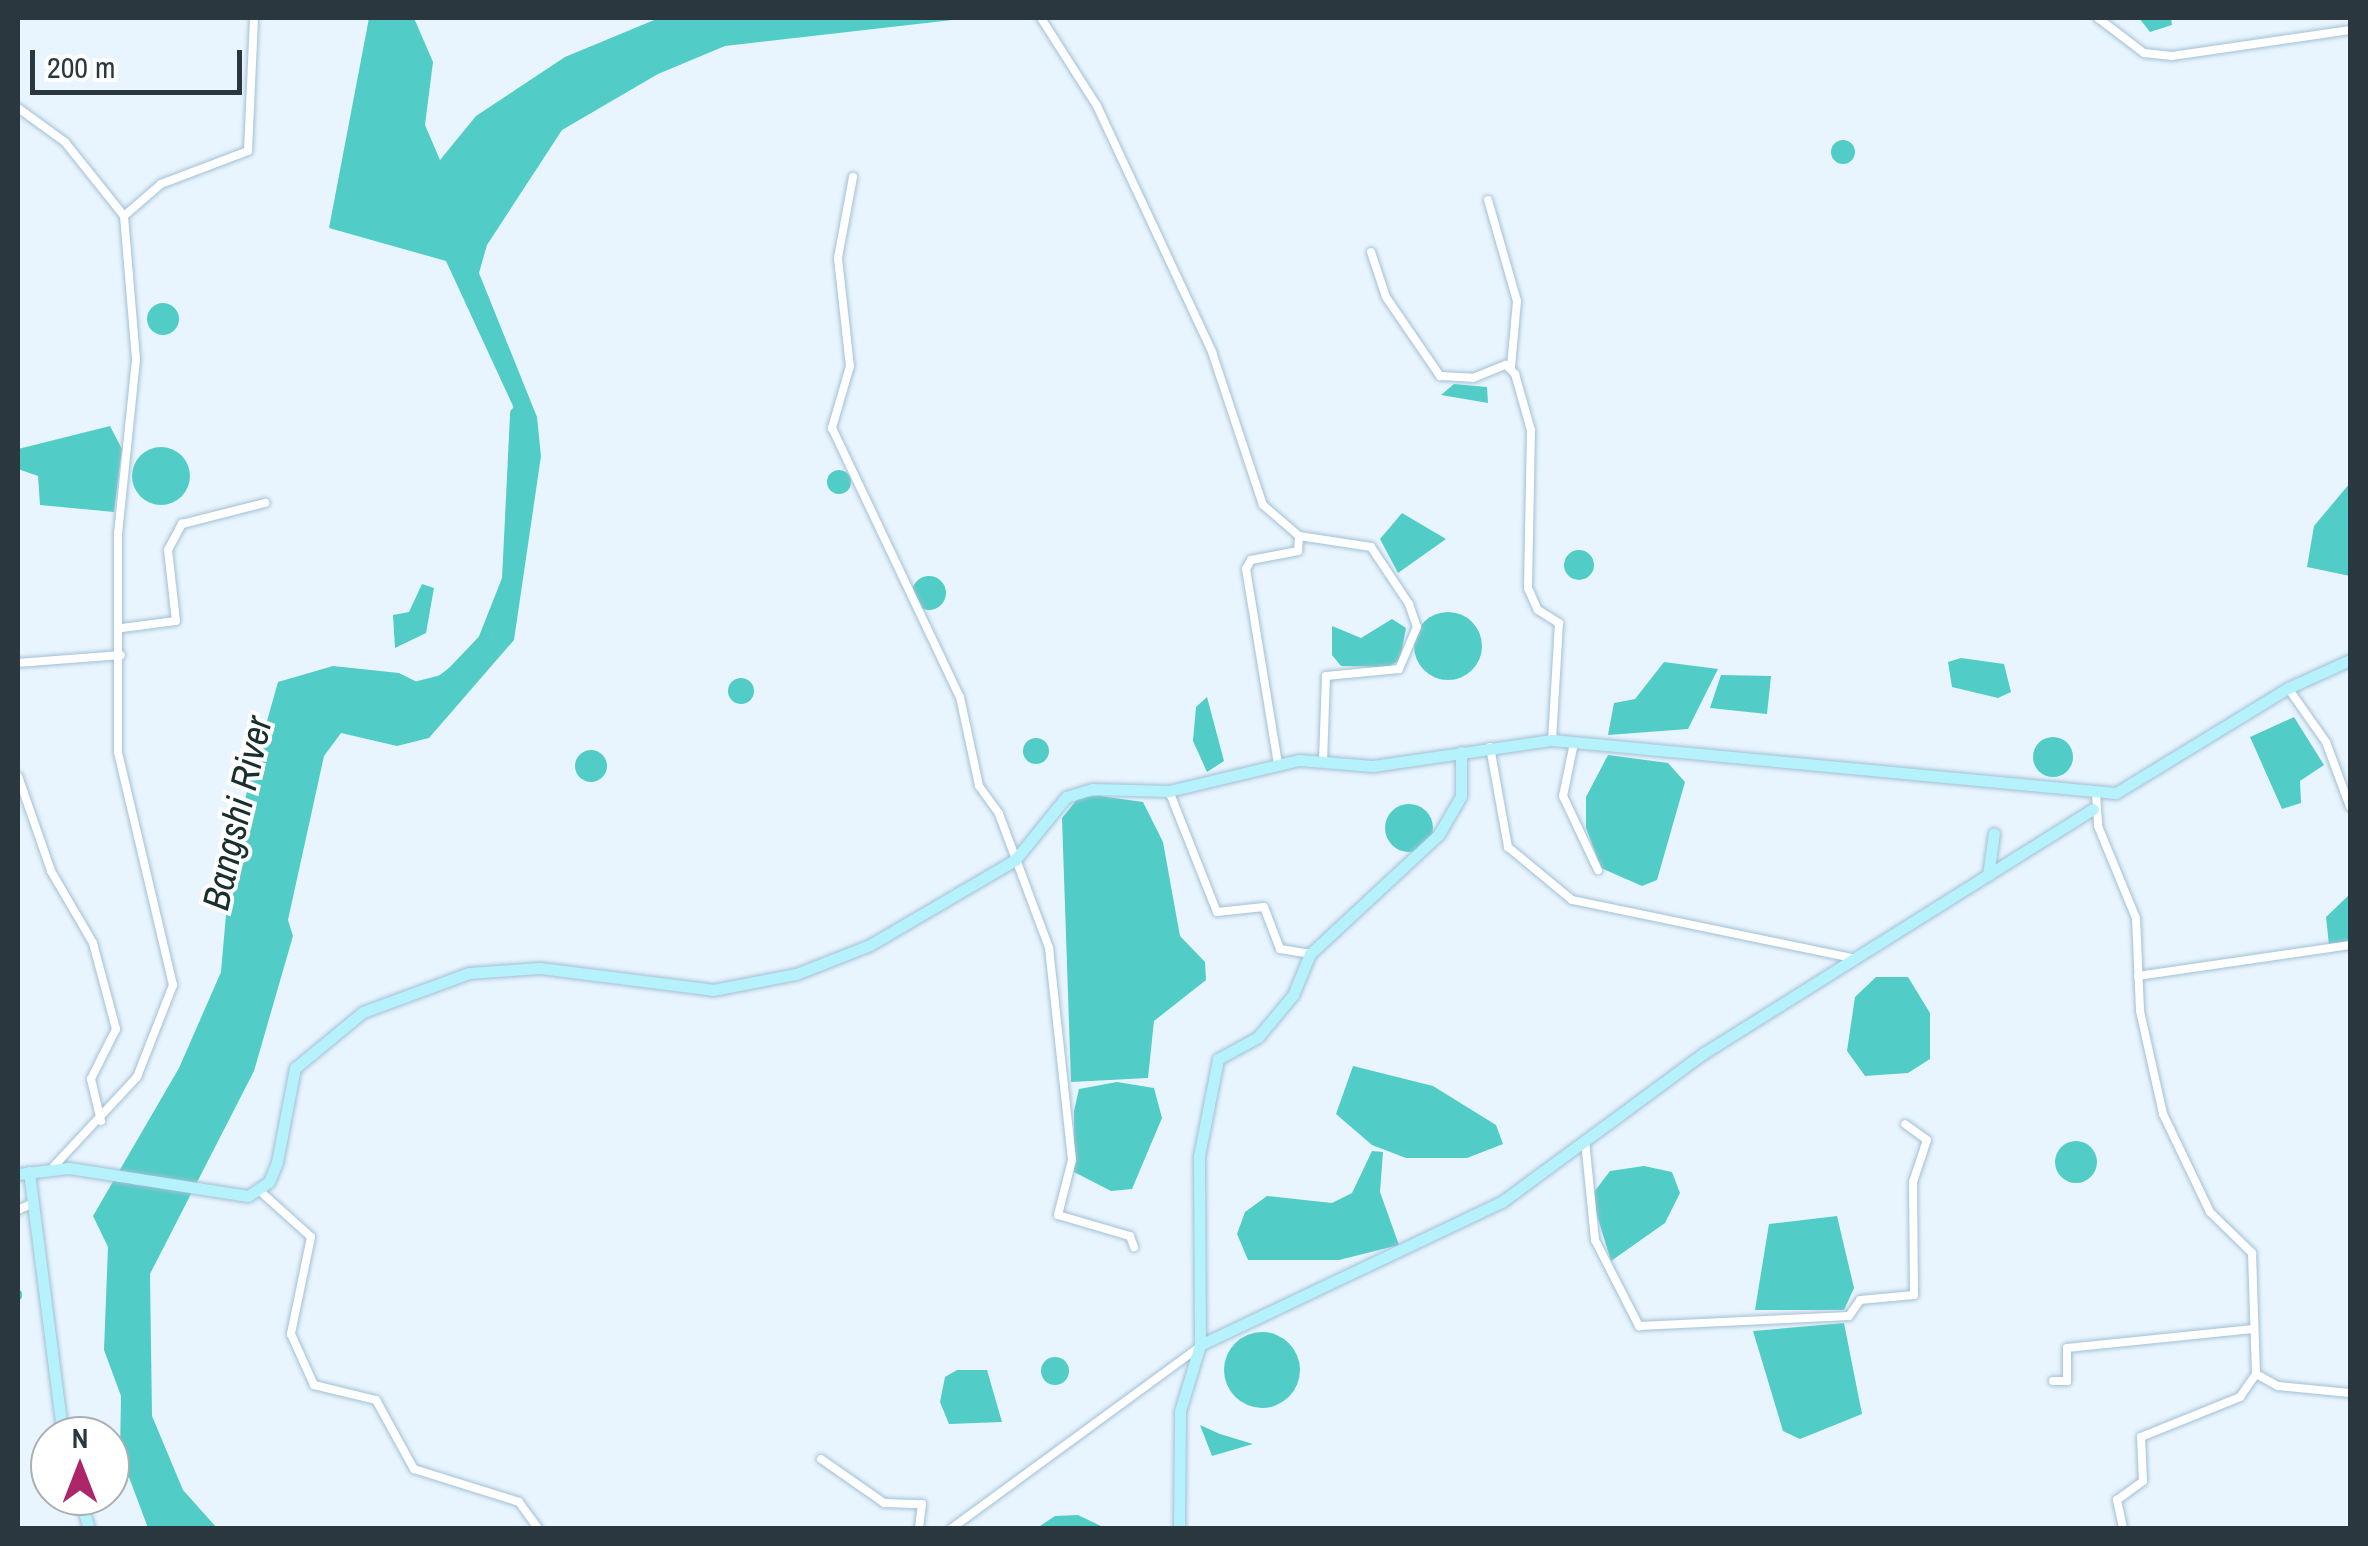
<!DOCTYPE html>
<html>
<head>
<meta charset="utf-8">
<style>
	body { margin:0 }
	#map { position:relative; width:2368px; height:1546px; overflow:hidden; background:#e9f5fe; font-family:"Archivo Narrow",sans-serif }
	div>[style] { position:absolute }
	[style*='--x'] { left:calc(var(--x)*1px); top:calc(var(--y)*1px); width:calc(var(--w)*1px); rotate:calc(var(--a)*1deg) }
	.water>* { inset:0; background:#52ccc7 }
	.round { border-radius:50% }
	.canal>* { height:8px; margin:-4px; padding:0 4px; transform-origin:4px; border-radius:4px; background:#52ccc7 }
	.river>* { height:12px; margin:-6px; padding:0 6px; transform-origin:6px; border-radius:6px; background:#52ccc7 }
	.roads { filter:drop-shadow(0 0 2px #a2c0d5) drop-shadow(0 0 2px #a2c0d5) }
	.street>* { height:8px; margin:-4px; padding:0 4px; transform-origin:4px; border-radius:4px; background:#fff }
	.secondary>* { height:11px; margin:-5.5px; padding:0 5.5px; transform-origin:5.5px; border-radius:5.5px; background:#b5f2fb }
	span { translate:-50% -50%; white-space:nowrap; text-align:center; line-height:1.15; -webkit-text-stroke:8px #fff; paint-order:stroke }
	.water-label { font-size:38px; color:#192f2d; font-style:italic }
	.frame { position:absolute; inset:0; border:20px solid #2b373f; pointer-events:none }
	.north { position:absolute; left:30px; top:1416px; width:100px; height:100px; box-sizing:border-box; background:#fff; border:2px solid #aaafb2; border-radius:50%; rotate:0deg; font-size:28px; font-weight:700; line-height:40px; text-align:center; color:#2b373f }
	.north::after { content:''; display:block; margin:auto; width:35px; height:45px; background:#ae2669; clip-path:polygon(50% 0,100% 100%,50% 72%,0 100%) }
	.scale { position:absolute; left:30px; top:50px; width:212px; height:45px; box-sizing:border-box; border:5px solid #2b373f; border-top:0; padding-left:12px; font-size:30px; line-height:35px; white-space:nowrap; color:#2b373f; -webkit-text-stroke:8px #fff; paint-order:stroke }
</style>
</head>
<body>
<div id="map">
	<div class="water">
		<div style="clip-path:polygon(369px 18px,414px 18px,433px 62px,425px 125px,440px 160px,476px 116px,565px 57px,659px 18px,970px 18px,725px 46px,658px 74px,562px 130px,487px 245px,479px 273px,537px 417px,541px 456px,514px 640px,429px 738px,397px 746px,341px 733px,324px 756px,288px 920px,293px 936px,254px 1071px,150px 1274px,152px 1416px,183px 1490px,217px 1528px,148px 1528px,120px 1453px,121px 1396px,104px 1350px,108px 1247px,93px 1216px,179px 1068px,221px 972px,232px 845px,278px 682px,333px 666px,399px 673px,425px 686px,492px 636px,511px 572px,520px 448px,513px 406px,446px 261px,329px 228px)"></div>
		<div style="clip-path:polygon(2139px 18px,2171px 18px,2172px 25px,2150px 32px)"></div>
		<div class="round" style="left:1831px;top:140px;width:24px;height:24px"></div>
		<div class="round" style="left:147px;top:303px;width:32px;height:32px"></div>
		<div style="clip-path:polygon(1454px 384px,1487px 387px,1488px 403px,1441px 395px)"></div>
		<div style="clip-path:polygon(110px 426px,122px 449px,114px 512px,40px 505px,38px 476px,18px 469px,18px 449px)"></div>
		<div class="round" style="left:132px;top:447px;width:58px;height:58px"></div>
		<div class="round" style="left:827px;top:470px;width:24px;height:24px"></div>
		<div style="clip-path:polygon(2350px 483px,2350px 576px,2307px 567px,2314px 526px)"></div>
		<div style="clip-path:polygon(1402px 513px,1446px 539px,1398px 573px,1380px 539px)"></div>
		<div class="round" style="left:1564px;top:550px;width:30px;height:30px"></div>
		<div class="round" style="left:912px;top:576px;width:34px;height:34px"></div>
		<div style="clip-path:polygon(422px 584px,434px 588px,426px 633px,395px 648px,393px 615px,409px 612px)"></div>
		<div class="round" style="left:1414px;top:612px;width:68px;height:68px"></div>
		<div style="clip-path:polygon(1392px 619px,1406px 628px,1400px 660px,1388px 667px,1341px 666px,1332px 655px,1332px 626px,1361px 638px)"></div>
		<div style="clip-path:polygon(1961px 658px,2004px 664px,2011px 692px,1998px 698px,1952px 687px,1948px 662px)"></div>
		<div style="clip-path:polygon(1664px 662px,1718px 669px,1688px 729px,1608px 735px,1614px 703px,1635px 699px)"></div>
		<div style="clip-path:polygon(1721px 675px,1771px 676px,1767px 714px,1710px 708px)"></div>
		<div class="round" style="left:728px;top:678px;width:26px;height:26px"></div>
		<div style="clip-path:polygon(1207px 697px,1224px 761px,1207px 772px,1193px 741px,1196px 707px)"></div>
		<div style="clip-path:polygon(2294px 717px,2324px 765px,2300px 781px,2301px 803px,2282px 809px,2250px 737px)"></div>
		<div class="round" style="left:2033px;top:737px;width:40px;height:40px"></div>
		<div class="round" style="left:1023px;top:738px;width:26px;height:26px"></div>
		<div class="round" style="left:575px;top:750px;width:32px;height:32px"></div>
		<div style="clip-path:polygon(1608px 755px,1668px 763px,1685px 782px,1657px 880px,1642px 886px,1601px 868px,1586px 828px,1586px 797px)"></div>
		<div style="clip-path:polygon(1100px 796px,1143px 802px,1163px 842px,1180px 936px,1205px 962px,1206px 980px,1154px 1021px,1148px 1078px,1071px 1082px,1062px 818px,1079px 797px)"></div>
		<div class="round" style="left:1385px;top:804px;width:48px;height:48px"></div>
		<div style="clip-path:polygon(2350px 894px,2350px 941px,2329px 945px,2326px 917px)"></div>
		<div style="clip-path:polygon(1876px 977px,1908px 977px,1930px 1013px,1930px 1059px,1908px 1073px,1865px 1076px,1847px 1051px,1855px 997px)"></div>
		<div style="clip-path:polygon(1353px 1066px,1433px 1086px,1496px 1125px,1503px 1144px,1467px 1158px,1406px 1158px,1372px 1145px,1336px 1114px)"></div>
		<div style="clip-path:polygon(1117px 1082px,1154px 1088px,1162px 1118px,1132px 1189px,1111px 1191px,1074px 1172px,1074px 1111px,1079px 1089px)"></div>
		<div class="round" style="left:2055px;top:1141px;width:42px;height:42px"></div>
		<div style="clip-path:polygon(1372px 1151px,1383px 1152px,1380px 1192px,1399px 1245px,1339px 1260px,1248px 1260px,1237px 1234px,1245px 1212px,1267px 1196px,1332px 1203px,1352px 1193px)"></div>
		<div style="clip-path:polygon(1644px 1166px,1672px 1172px,1680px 1193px,1665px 1223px,1611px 1261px,1591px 1196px,1610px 1171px)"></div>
		<div style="clip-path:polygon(1837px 1216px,1854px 1288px,1844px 1310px,1755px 1310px,1769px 1224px)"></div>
		<div style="clip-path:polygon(1844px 1323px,1862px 1414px,1800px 1439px,1783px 1431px,1753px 1331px)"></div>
		<div class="round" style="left:1224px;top:1332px;width:76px;height:76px"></div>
		<div class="round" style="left:1041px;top:1357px;width:28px;height:28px"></div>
		<div style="clip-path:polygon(957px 1370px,987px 1370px,1002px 1422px,949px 1424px,940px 1402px,945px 1377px)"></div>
		<div style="clip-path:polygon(1200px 1425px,1220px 1434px,1253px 1444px,1212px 1456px)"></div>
		<div style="clip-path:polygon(1078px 1515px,1105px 1528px,1037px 1528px,1055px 1516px)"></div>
	</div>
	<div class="canal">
		<div style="--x:18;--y:1296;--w:2;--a:-90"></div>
	</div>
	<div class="river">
		<div style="--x:410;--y:689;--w:37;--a:-14"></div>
		<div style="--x:446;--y:680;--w:55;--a:-46.5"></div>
		<div style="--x:484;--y:640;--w:66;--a:-68.5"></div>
		<div style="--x:508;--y:579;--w:166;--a:-87.2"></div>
	</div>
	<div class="roads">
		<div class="street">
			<div style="--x:1041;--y:18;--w:104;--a:57.5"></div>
			<div style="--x:1097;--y:106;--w:272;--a:64.9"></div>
			<div style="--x:1212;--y:352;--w:161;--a:71.6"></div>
			<div style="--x:1263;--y:505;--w:48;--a:40.7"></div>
			<div style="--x:1299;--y:536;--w:73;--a:8.7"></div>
			<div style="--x:1371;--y:547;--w:69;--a:56.3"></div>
			<div style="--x:1409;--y:604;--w:24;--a:71"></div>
			<div style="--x:1417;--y:627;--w:46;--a:113.2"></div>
			<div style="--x:1399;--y:669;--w:73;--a:174.5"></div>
			<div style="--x:1326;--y:676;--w:84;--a:92"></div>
			<div style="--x:2098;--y:18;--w:58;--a:37.3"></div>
			<div style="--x:2144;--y:53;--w:28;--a:6"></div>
			<div style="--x:2172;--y:56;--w:180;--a:-8.3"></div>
			<div style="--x:18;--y:108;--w:58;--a:35.9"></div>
			<div style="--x:65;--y:142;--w:95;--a:51.4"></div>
			<div style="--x:853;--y:177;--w:82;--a:100.5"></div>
			<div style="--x:838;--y:258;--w:109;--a:83.7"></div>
			<div style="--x:850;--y:366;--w:65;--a:106.2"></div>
			<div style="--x:832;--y:428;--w:298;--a:64.6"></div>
			<div style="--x:960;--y:697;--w:91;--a:77.9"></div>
			<div style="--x:979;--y:786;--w:34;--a:54"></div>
			<div style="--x:999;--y:814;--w:143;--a:69.5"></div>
			<div style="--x:1049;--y:948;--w:213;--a:83.8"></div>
			<div style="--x:1072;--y:1160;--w:57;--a:104.3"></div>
			<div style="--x:1058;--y:1215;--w:75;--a:16.3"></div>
			<div style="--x:1130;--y:1236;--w:12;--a:70"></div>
			<div style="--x:1488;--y:200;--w:105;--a:74"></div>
			<div style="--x:1517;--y:301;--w:66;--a:95.2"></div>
			<div style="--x:1371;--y:252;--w:47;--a:71.6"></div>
			<div style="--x:1386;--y:297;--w:96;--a:55.6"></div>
			<div style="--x:1440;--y:376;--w:33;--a:3"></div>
			<div style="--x:1473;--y:378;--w:35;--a:-22"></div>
			<div style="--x:1506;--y:365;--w:13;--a:45"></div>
			<div style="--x:1515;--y:374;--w:58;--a:74.1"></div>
			<div style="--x:1531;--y:430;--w:158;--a:91.1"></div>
			<div style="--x:1528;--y:588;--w:24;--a:66"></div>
			<div style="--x:1538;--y:610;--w:25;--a:32"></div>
			<div style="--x:1559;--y:623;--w:117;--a:93.4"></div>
			<div style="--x:122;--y:628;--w:54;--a:-7.4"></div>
			<div style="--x:176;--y:621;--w:71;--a:-96.4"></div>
			<div style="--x:168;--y:550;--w:30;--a:-62"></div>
			<div style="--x:182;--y:524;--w:86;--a:-14.2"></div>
			<div style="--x:18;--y:663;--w:103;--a:-4.4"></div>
			<div style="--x:2288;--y:688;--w:66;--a:54.9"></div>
			<div style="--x:2326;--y:742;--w:69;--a:69.7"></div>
			<div style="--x:1574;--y:743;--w:54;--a:101.7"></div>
			<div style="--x:1563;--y:796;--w:82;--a:64.7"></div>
			<div style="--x:1490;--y:747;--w:102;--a:79.8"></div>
			<div style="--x:1508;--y:847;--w:83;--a:39.6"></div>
			<div style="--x:1572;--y:900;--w:285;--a:11.7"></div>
			<div style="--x:1278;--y:764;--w:198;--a:-99.3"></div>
			<div style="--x:1246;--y:569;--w:10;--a:-61"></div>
			<div style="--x:1251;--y:560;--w:48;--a:-10.8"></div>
			<div style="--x:1298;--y:551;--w:15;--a:-86"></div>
			<div style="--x:18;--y:776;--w:101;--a:70.8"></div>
			<div style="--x:51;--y:871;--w:83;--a:59.7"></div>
			<div style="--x:93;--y:943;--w:89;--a:75"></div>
			<div style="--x:116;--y:1029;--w:56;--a:116.6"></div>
			<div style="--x:91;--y:1079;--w:43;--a:76.6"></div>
			<div style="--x:1169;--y:791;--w:130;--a:68.4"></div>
			<div style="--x:1217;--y:912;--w:47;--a:-6.1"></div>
			<div style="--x:1264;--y:907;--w:45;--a:69.1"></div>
			<div style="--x:1280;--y:949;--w:30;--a:9"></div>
			<div style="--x:2096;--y:794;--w:32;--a:86"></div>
			<div style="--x:2098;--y:826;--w:100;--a:67.6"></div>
			<div style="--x:2136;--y:918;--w:93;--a:87.5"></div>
			<div style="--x:2140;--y:1011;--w:106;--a:77.4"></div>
			<div style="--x:2163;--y:1114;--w:109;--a:64.4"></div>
			<div style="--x:2210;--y:1212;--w:59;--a:44.3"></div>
			<div style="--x:2252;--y:1253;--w:121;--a:88.1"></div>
			<div style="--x:2256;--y:1374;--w:25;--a:29"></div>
			<div style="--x:2278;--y:1386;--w:72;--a:5.6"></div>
			<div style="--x:2138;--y:976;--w:214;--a:-8.3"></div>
			<div style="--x:1585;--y:1141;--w:100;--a:84.2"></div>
			<div style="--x:1595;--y:1240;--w:97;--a:62.9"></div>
			<div style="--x:1639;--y:1326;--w:210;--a:-2.7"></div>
			<div style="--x:1849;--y:1316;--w:19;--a:-55"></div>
			<div style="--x:1860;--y:1300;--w:54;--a:-5.3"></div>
			<div style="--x:1914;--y:1295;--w:113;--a:-90.5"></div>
			<div style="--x:1913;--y:1182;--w:44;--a:-71.6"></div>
			<div style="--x:1927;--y:1140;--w:27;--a:-144"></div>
			<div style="--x:54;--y:1166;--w:122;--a:-47"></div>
			<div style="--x:137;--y:1077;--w:99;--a:-68.6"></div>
			<div style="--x:173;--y:985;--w:239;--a:-103.3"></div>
			<div style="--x:118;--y:752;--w:218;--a:-90"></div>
			<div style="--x:118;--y:534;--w:176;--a:-84.1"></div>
			<div style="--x:136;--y:359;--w:144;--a:-94.8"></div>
			<div style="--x:124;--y:216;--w:49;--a:-40.9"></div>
			<div style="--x:161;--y:184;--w:93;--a:-20.8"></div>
			<div style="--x:248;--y:151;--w:133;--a:-87.4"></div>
			<div style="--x:261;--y:1192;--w:67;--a:42"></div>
			<div style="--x:311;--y:1237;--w:99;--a:101.7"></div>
			<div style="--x:291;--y:1334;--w:56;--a:65.7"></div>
			<div style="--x:314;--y:1385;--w:64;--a:13.6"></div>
			<div style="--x:376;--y:1400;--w:79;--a:61.2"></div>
			<div style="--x:414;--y:1469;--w:110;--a:17.4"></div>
			<div style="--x:519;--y:1502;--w:32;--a:54"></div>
			<div style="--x:18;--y:1210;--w:17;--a:-25"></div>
			<div style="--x:2053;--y:1381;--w:14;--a:0"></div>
			<div style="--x:2067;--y:1381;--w:33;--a:-90"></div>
			<div style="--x:2067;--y:1348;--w:187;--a:-5.8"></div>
			<div style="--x:821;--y:1459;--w:77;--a:34.9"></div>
			<div style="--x:884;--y:1503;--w:38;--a:2"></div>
			<div style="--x:922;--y:1504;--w:24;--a:97"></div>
			<div style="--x:952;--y:1528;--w:305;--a:-36.2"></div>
			<div style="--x:2123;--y:1528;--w:29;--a:-102"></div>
			<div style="--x:2117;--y:1500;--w:32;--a:-36"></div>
			<div style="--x:2143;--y:1481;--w:44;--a:-92.6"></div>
			<div style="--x:2141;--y:1437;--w:107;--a:-22"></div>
			<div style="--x:2240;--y:1397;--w:28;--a:-55"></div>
		</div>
		<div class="secondary">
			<div style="--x:1988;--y:875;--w:42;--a:-81.9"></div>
			<div style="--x:29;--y:1172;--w:266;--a:82.7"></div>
			<div style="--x:18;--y:1174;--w:51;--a:-6.7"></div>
			<div style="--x:69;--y:1168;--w:181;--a:8.9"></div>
			<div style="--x:248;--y:1196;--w:25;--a:-34"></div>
			<div style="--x:269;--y:1182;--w:22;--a:-68"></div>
			<div style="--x:277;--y:1162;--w:96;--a:-79.2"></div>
			<div style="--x:295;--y:1068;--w:88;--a:-39.5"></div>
			<div style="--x:363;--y:1012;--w:113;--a:-20.2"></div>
			<div style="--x:469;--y:973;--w:71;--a:-4"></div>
			<div style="--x:540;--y:968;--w:174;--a:7.2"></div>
			<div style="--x:713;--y:990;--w:85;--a:-10.9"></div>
			<div style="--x:796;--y:974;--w:79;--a:-21.4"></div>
			<div style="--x:870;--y:945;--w:168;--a:-30.4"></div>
			<div style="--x:1015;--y:860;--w:81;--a:-51"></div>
			<div style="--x:1066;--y:797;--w:28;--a:-17"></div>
			<div style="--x:1093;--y:789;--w:76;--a:1.5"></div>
			<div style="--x:1169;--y:791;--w:134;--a:-13.4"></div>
			<div style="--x:1299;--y:760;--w:74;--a:4.6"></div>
			<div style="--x:1373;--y:766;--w:181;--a:-8.3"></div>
			<div style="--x:1552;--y:740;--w:566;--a:5.37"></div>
			<div style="--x:2116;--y:793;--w:202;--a:-31.4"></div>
			<div style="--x:2288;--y:688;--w:68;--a:-24.3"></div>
			<div style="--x:1200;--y:1345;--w:189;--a:-90.3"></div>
			<div style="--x:1199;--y:1156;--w:99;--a:-78.9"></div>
			<div style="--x:1218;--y:1059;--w:46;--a:-28.8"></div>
			<div style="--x:1258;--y:1037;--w:55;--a:-50.2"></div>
			<div style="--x:1293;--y:995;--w:44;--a:-67.5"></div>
			<div style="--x:1310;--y:954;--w:176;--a:-42.9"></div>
			<div style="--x:1439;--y:834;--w:44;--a:-59.9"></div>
			<div style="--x:1461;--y:796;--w:44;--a:-90"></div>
			<div style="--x:79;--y:1496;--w:34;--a:73"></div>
			<div style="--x:1179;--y:1528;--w:117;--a:-89.5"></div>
			<div style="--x:1180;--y:1411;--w:69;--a:-73.1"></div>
			<div style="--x:1200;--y:1345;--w:335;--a:-25.4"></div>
			<div style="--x:1503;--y:1201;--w:250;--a:-36.4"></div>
			<div style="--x:1704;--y:1053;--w:459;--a:-32.1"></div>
		</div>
	</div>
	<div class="water-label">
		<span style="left:237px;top:813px;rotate:-77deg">Bangshi River</span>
	</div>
	<div class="frame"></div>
	<div class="north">N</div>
	<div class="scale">200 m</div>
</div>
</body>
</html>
